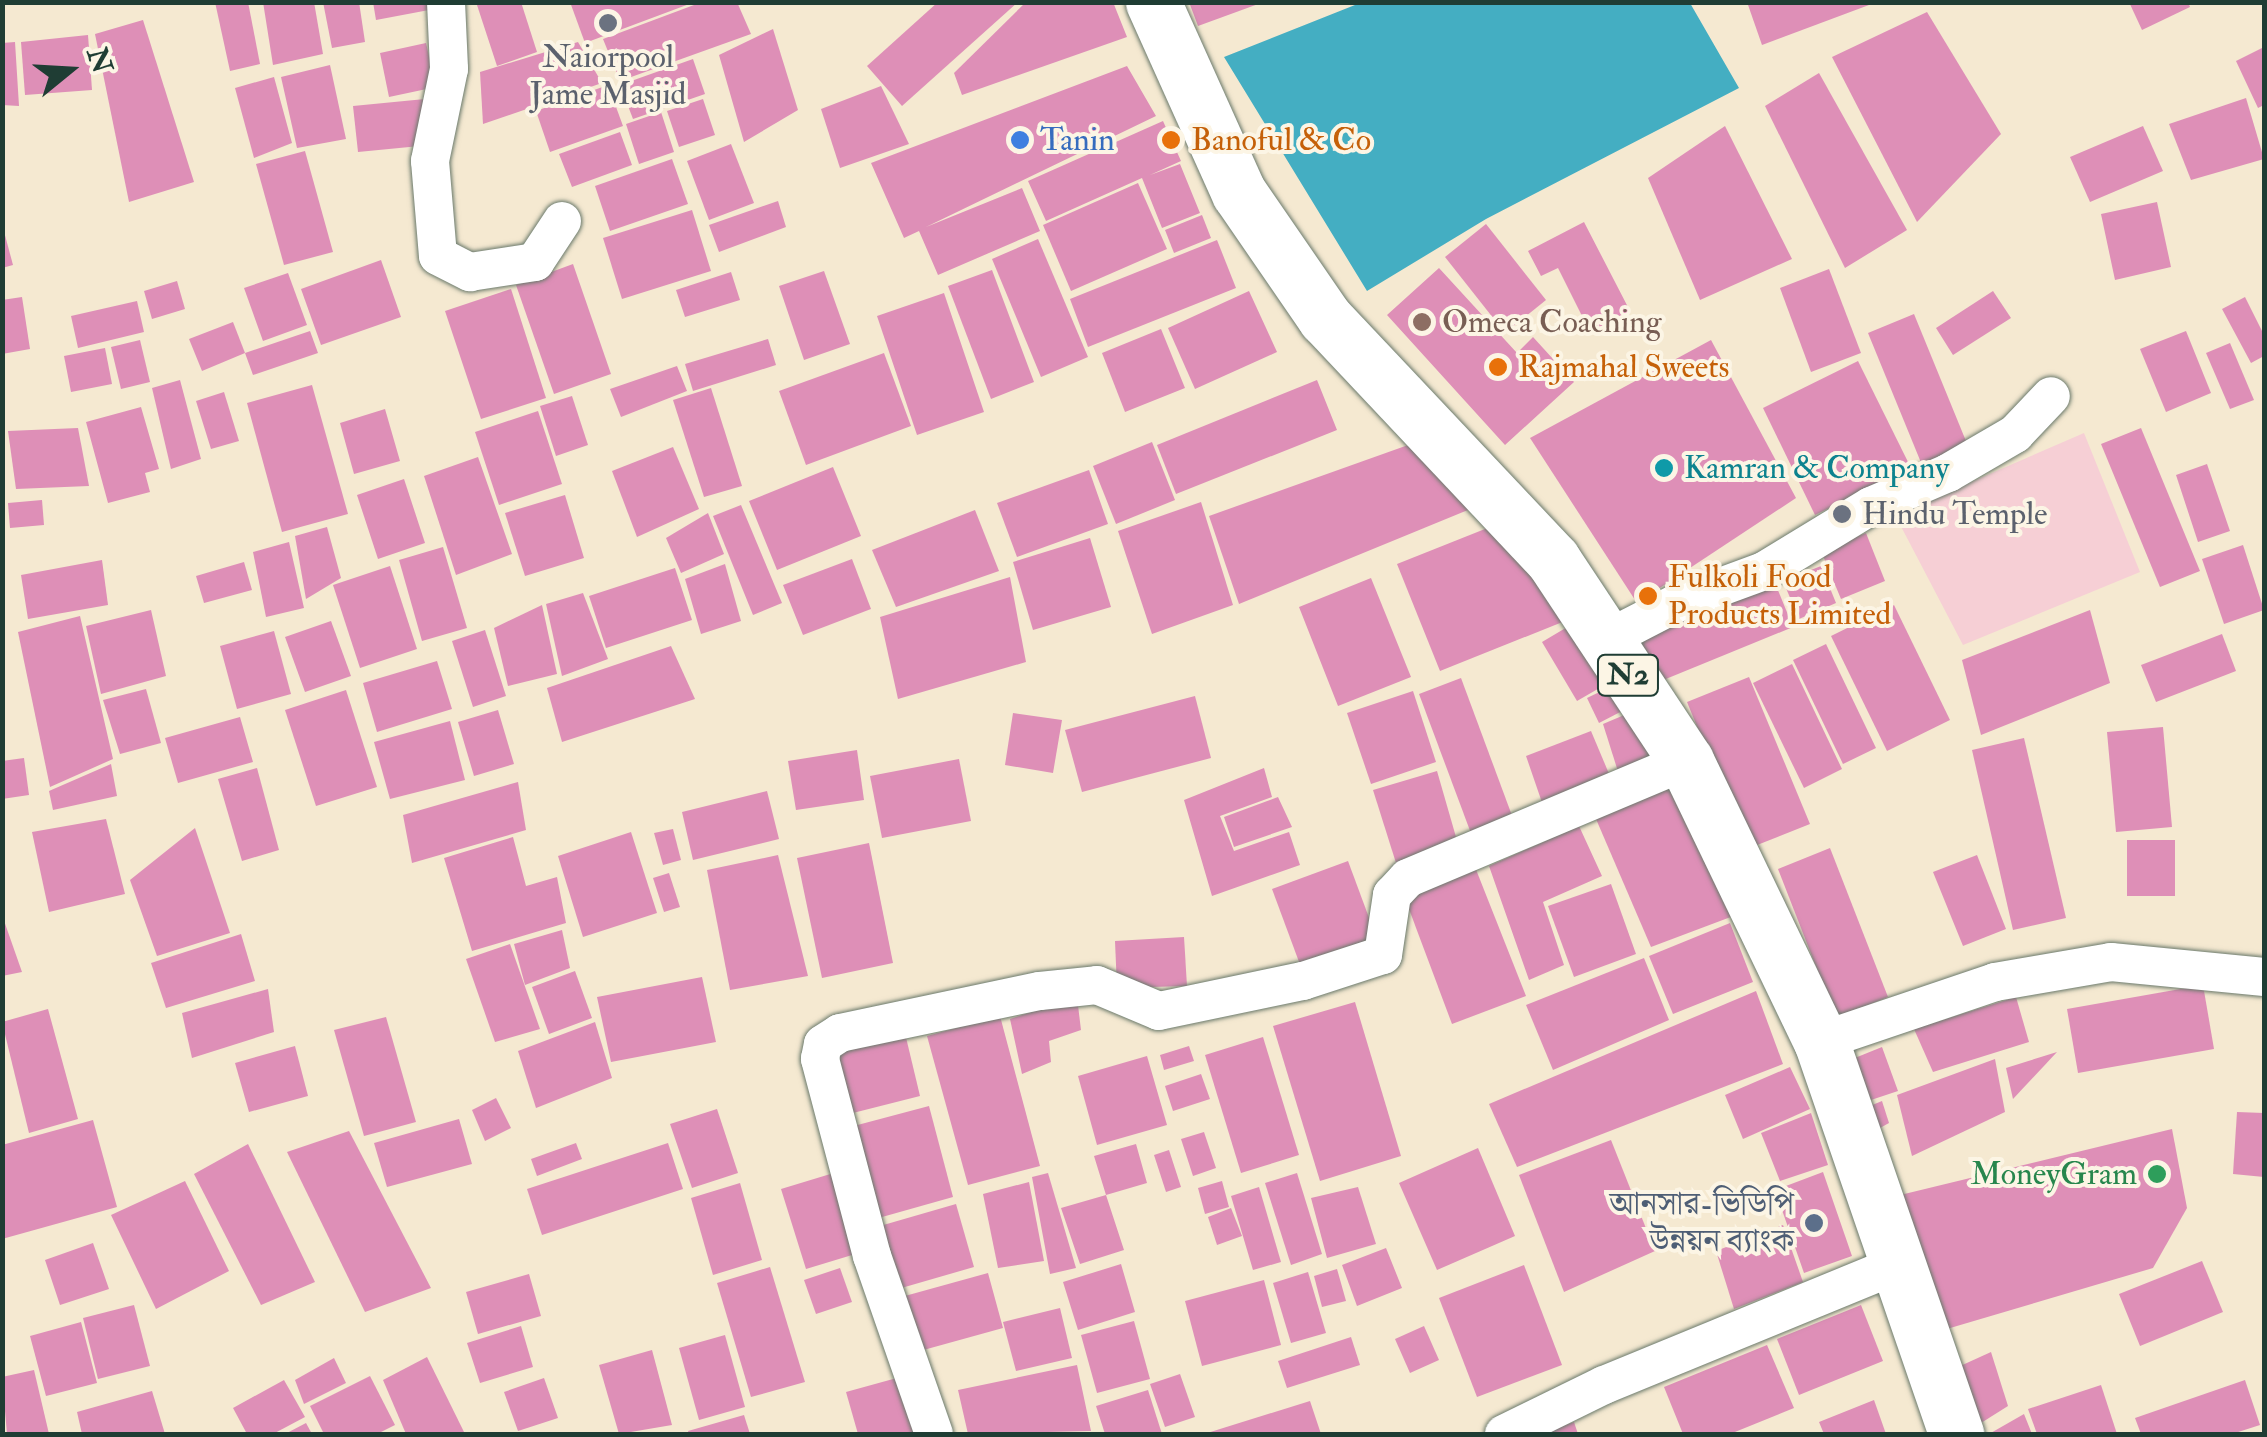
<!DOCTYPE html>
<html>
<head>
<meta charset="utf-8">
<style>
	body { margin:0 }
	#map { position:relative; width:2267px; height:1437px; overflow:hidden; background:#f5e9d1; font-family:"IM FELL Double Pica","Noto Serif Bengali",serif }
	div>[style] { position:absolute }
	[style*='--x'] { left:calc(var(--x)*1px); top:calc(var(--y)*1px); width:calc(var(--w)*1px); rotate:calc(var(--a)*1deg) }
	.built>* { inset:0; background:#f6cfd5 }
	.water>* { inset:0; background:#44aec2 }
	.building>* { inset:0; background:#de8fb7 }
	.roads { filter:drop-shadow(0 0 2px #6a796b) drop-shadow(0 0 2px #6a796b) }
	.street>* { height:38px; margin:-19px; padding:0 19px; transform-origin:19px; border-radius:19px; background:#fff }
	.highway>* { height:55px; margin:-27.5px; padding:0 27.5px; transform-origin:27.5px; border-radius:27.5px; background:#fff }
	.dots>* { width:28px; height:28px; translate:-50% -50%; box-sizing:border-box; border:5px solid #fcf5e5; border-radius:50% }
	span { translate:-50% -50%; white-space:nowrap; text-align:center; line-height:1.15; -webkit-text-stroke:8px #fcf5e5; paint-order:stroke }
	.shield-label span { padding:2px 8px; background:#fcf5e5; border:2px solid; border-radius:8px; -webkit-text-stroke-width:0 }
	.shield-label { font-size:30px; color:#1f3d34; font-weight:700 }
	.worship-label { font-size:32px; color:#5b616d }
	.left { translate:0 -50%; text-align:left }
	.shop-label { font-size:32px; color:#366cbe }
	.food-label { font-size:32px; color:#c56008 }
	.education-label { font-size:32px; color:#785e54 }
	.culture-label { font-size:32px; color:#0d838f }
	.leisure-label { font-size:32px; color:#27864d }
	.right { translate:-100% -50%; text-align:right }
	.service-label { font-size:32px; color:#4e5e75 }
	.frame { position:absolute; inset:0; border:5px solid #1f3d34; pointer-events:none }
	.north { position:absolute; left:20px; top:20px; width:100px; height:100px; -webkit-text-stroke:8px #fcf5e5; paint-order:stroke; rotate:72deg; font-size:28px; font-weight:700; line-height:40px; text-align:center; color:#1f3d34 }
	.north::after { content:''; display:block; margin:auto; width:35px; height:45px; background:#1f3d34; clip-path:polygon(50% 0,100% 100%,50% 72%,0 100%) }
</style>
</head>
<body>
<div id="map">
	<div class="built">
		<div style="clip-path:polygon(2084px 433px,2140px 572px,1963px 645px,1895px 515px)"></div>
	</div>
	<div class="water">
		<div style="clip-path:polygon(1360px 3px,1690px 3px,1739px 88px,1486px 219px,1367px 291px,1224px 57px)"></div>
	</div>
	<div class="building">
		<div style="clip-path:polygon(215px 2px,248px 2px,260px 64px,230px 71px)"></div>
		<div style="clip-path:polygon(263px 2px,314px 2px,323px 54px,273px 65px)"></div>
		<div style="clip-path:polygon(323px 2px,359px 2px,365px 42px,332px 48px)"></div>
		<div style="clip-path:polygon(373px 2px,428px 2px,429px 10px,376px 20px)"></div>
		<div style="clip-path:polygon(476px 2px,521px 2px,537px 52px,497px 66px)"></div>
		<div style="clip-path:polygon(570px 2px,692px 2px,692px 3px,585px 43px)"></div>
		<div style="clip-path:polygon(702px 2px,737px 2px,751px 34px,620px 81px,603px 39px)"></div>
		<div style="clip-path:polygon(938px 2px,1018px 2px,902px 106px,867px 66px)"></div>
		<div style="clip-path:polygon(1026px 2px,1113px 2px,1127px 37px,962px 95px,954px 73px)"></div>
		<div style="clip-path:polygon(1189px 2px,1261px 2px,1261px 3px,1198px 26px)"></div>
		<div style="clip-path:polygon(1747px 2px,1868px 2px,1869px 5px,1762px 45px)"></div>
		<div style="clip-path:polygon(2129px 2px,2188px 2px,2190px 7px,2142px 30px)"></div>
		<div style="clip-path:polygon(1927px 12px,2001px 134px,1917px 222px,1832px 57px)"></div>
		<div style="clip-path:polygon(143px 20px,194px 182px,129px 202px,95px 34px)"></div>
		<div style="clip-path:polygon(773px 29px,798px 110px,744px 142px,719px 55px)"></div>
		<div style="clip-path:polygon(88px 35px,92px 90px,25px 95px,21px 42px)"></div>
		<div style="clip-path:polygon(15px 42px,19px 106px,2px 105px,2px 43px)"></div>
		<div style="clip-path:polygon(578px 42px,602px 83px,483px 124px,480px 72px)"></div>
		<div style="clip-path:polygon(426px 43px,436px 87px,389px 97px,380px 53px)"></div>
		<div style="clip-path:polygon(2264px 47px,2264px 105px,2258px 108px,2236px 61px)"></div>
		<div style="clip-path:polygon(693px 59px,705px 94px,633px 119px,620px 85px)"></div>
		<div style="clip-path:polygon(330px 65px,346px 139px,297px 148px,281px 77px)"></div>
		<div style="clip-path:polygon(1127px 66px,1156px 116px,926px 227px,1022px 188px,1040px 231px,938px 275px,919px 231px,904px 238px,871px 163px)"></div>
		<div style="clip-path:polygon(1819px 73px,1907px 230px,1845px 268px,1765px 106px)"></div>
		<div style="clip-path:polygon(274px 77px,292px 143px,254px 158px,235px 88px)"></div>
		<div style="clip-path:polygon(608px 85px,623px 126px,550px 152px,536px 111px)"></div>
		<div style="clip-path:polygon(881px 86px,909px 144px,840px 168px,821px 109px)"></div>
		<div style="clip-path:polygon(2246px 98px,2264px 159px,2191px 180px,2169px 124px)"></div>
		<div style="clip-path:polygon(425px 99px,430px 145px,358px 152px,353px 106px)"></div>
		<div style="clip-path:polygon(703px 99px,715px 135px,679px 147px,667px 111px)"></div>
		<div style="clip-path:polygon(661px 112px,674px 152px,639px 164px,626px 124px)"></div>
		<div style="clip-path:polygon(1163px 121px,1181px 161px,1150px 175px,1180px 164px,1200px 213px,1162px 228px,1142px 178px,1046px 221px,1028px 181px)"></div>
		<div style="clip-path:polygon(1725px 126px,1792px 259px,1700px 300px,1648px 178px)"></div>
		<div style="clip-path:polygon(2143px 126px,2163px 171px,2090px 202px,2070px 157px)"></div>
		<div style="clip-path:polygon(620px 132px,632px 165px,572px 187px,559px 154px)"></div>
		<div style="clip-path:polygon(731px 144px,754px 203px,709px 220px,687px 161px)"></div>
		<div style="clip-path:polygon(305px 151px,333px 252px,284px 265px,256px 164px)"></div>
		<div style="clip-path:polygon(672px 159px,688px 204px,610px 231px,595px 186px)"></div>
		<div style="clip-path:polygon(1138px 183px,1167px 249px,1071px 291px,1043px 225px)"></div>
		<div style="clip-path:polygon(778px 201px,786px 227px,719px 252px,709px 225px)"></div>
		<div style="clip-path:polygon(2157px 202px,2171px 267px,2115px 280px,2101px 214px)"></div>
		<div style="clip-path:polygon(692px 210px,711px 271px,622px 299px,603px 238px)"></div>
		<div style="clip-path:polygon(1202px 215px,1211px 238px,1174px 253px,1165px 230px)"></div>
		<div style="clip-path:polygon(1584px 222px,1630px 311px,1590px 332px,1558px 268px,1541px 276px,1528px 251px)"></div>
		<div style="clip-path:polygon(2px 224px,13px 265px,2px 268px)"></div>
		<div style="clip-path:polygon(1486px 224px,1546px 300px,1505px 333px,1445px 257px)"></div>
		<div style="clip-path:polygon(1038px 239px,1088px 357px,1041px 377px,992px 259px)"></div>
		<div style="clip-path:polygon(1217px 240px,1236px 288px,1088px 347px,1070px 299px)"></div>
		<div style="clip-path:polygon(381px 260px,401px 317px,321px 345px,301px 289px)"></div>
		<div style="clip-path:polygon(573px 264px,611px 374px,554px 394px,516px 285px)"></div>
		<div style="clip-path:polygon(1439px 268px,1517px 353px,1533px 337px,1574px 382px,1505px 445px,1387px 315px)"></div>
		<div style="clip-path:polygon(1829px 269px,1861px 353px,1811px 372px,1780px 288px)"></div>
		<div style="clip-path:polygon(992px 270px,1034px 382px,991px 399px,948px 286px)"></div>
		<div style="clip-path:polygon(824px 271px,850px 344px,804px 360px,779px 286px)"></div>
		<div style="clip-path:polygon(731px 272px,740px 300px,685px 317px,676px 290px)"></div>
		<div style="clip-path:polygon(288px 273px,307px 325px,263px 341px,244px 288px)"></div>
		<div style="clip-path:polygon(177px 281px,185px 309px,152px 319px,144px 291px)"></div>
		<div style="clip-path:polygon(511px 289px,546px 398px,481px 419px,445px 311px)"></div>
		<div style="clip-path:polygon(1249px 291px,1277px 352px,1195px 389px,1168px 328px)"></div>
		<div style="clip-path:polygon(1993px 291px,2011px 318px,1953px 355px,1936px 328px)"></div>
		<div style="clip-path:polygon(944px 293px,984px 412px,917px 435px,877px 316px)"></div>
		<div style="clip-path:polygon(22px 297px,30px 349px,2px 354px,2px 300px)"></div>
		<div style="clip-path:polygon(2245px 297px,2264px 335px,2264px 356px,2251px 363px,2222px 309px)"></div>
		<div style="clip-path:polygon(137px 301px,144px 332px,78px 348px,71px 316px)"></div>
		<div style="clip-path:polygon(1914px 314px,1968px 446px,1922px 465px,1868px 333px)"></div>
		<div style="clip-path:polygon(233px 322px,245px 353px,202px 371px,189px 339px)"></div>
		<div style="clip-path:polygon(1161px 329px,1185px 388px,1125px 412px,1102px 353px)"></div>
		<div style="clip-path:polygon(310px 331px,318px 353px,253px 375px,245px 353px)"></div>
		<div style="clip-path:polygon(2186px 331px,2211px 393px,2166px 412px,2140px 349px)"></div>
		<div style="clip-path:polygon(768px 339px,776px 365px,693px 391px,685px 364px)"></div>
		<div style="clip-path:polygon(140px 340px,150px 382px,121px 389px,111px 347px)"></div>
		<div style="clip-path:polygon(1711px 340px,1796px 498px,1637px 603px,1530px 438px)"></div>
		<div style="clip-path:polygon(2230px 343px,2254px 400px,2230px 409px,2206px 353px)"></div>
		<div style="clip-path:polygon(105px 348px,112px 384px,71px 392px,64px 356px)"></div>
		<div style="clip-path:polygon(884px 353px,911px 426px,806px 465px,779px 391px)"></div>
		<div style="clip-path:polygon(1858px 361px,1911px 468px,1815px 515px,1763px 408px)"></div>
		<div style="clip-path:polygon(677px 366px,687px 391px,621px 417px,610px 389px)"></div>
		<div style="clip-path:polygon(180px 380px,201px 459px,171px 469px,152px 388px)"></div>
		<div style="clip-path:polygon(1317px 380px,1337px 430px,1176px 494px,1157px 445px)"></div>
		<div style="clip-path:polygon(312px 385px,348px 514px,282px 532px,247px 403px)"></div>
		<div style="clip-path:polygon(711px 388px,742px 486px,704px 497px,673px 400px)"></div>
		<div style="clip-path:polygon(224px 392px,239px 441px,211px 449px,196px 401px)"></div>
		<div style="clip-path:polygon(572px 396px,588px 445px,556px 456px,540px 406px)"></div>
		<div style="clip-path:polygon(141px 407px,159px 469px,145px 473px,150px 492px,108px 503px,86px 422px)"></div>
		<div style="clip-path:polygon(385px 409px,400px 461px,354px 474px,340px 423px)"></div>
		<div style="clip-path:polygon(538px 411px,562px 484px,499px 505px,475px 432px)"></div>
		<div style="clip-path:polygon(78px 428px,89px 486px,16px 489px,8px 431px)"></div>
		<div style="clip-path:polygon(2141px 428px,2200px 571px,2160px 587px,2101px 444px)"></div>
		<div style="clip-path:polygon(1425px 439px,1485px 503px,1239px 604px,1209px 516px)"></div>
		<div style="clip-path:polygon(1152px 442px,1175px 500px,1116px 524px,1093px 466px)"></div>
		<div style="clip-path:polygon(673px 447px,699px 509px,637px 537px,612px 471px)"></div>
		<div style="clip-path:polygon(478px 457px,512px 554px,456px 575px,424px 476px)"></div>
		<div style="clip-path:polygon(2207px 464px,2230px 531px,2198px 542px,2176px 475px)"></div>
		<div style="clip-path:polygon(833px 467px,861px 536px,777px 570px,749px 501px)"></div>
		<div style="clip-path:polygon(1089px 470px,1108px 524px,1017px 557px,997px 503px)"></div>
		<div style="clip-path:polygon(404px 479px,425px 543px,378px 559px,357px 495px)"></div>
		<div style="clip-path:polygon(565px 495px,584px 558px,525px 576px,505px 513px)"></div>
		<div style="clip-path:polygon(42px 500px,44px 525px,10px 528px,8px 503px)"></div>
		<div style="clip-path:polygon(1201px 502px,1233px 605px,1152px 634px,1118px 531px)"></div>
		<div style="clip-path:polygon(741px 505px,782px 603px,753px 615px,713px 516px)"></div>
		<div style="clip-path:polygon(975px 510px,999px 571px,896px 607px,872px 550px)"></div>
		<div style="clip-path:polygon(708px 513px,724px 554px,681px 573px,666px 538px)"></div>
		<div style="clip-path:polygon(1500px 523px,1565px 621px,1440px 671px,1397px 564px)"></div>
		<div style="clip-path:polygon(327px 527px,341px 578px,306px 599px,295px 536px)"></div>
		<div style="clip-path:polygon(1866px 533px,1885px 581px,1841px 599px,1821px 551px)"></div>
		<div style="clip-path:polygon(1090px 538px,1111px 607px,1033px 630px,1013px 562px)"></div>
		<div style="clip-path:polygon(289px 542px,304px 608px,266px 617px,253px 552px)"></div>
		<div style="clip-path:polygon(2243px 545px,2264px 610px,2224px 624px,2202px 559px)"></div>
		<div style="clip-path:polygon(443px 547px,467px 628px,422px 641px,399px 560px)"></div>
		<div style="clip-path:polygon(852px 559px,871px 609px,803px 635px,783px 585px)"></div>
		<div style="clip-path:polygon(102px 560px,108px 605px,28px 619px,21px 575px)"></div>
		<div style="clip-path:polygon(244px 562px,252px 590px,204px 603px,196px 576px)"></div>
		<div style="clip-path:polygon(725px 564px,741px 621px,701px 634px,685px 579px)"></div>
		<div style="clip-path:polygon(390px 566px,417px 649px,360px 668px,333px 585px)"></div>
		<div style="clip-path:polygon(1821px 566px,1836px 603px,1799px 619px,1783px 581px)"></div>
		<div style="clip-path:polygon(675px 568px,692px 620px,606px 648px,589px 596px)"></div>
		<div style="clip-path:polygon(1010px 577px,1026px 662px,898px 699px,880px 617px)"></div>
		<div style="clip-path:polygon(1371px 578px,1411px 677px,1338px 706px,1299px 607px)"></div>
		<div style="clip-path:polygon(1775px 583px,1793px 627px,1656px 683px,1638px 640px)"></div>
		<div style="clip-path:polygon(583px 593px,608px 659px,562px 676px,546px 604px)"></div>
		<div style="clip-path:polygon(542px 605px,557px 674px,508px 686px,494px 628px)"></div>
		<div style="clip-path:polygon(1894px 605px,1950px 720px,1887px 751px,1831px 636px)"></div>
		<div style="clip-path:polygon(151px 610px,166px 676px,101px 694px,86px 626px)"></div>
		<div style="clip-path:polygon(2090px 610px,2110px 683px,1981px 735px,1962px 660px)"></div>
		<div style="clip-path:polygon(80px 616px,113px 759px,50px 787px,18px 632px)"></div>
		<div style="clip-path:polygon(331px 621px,351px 676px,305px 692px,285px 637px)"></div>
		<div style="clip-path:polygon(1569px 626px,1603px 686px,1577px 701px,1542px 642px)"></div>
		<div style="clip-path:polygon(485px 630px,506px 696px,473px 707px,452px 641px)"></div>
		<div style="clip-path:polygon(274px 631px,291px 694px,237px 709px,220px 646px)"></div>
		<div style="clip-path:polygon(2222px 634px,2236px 671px,2156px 702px,2141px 665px)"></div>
		<div style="clip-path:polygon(1826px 644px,1876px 748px,1843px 764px,1793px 660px)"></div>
		<div style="clip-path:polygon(671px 646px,695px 699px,562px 742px,547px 688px)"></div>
		<div style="clip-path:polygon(437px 661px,452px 709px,377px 732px,363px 683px)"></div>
		<div style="clip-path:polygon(1792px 664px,1842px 769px,1804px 788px,1753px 683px)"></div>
		<div style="clip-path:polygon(1749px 677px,1810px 824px,1747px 849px,1687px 702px)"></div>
		<div style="clip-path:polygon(1461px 678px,1514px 821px,1472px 836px,1419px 694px)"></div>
		<div style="clip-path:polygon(1616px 684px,1628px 708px,1599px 723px,1587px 698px)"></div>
		<div style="clip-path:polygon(146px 689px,161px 743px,120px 754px,103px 700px)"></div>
		<div style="clip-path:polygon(346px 690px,377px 787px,316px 806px,285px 710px)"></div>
		<div style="clip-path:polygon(1413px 691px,1436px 762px,1371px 784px,1347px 713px)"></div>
		<div style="clip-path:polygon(1195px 696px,1211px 758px,1082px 792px,1065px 730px)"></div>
		<div style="clip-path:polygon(498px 710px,514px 764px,474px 776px,458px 722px)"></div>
		<div style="clip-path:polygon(1013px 713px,1062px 720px,1053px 773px,1005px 765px)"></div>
		<div style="clip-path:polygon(1629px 713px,1663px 766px,1621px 781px,1603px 724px)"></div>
		<div style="clip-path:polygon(240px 717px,253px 762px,178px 783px,165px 738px)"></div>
		<div style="clip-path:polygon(450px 721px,465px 780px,390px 799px,374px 742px)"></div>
		<div style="clip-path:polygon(2163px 727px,2172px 827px,2116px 832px,2107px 732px)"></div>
		<div style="clip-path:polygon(1591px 731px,1615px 788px,1547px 817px,1526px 756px)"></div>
		<div style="clip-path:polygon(2024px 738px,2066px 918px,2013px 930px,1972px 750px)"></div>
		<div style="clip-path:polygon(857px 750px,864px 800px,796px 810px,788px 761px)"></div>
		<div style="clip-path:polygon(24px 758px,29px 795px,2px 799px,2px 761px)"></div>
		<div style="clip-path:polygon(959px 759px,971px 821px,882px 838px,870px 776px)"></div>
		<div style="clip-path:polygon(111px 764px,117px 796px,53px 810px,49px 791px)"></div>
		<div style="clip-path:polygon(257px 768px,279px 850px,242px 861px,218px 779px)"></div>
		<div style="clip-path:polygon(1264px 768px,1272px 797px,1220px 816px,1234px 851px,1289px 832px,1300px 865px,1212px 896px,1184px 800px)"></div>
		<div style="clip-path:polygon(1437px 771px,1458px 844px,1396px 863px,1373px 790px)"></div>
		<div style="clip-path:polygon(1669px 776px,1736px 915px,1651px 947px,1590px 805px)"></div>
		<div style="clip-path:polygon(518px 782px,526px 830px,412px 863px,403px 815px)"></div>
		<div style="clip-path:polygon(767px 791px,779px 839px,693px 860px,682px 812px)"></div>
		<div style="clip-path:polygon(1278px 797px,1292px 827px,1234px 847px,1224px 817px)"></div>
		<div style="clip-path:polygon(106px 819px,125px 894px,49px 912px,32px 832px)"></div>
		<div style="clip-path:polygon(1579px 826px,1602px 876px,1543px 902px,1564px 965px,1529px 980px,1489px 866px)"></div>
		<div style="clip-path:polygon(195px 828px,230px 933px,157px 956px,130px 880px)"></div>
		<div style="clip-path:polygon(673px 829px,681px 860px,663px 865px,654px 833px)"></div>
		<div style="clip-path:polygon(631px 832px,657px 913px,583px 937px,558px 856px)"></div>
		<div style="clip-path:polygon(513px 837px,526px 886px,557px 877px,566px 923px,472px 951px,444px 858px)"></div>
		<div style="clip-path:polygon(2127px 840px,2175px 840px,2175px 896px,2127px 896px)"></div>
		<div style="clip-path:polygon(869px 843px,893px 963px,822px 978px,797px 858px)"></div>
		<div style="clip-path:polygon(1830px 848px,1888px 997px,1836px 1018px,1778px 869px)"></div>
		<div style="clip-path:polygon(778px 855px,808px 976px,730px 990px,707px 870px)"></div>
		<div style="clip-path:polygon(1977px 855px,2006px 929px,1963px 946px,1933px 872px)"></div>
		<div style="clip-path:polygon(1348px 861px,1378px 942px,1302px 970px,1272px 889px)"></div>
		<div style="clip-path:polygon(1475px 867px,1526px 996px,1452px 1024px,1403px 893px)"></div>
		<div style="clip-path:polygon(669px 873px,680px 907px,664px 912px,653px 878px)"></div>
		<div style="clip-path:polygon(1611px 884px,1636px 954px,1574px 977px,1548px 906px)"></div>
		<div style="clip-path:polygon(2px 915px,22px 972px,2px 976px)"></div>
		<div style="clip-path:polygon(1730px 923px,1753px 982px,1673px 1014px,1649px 956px)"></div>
		<div style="clip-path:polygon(562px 930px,570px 968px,525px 985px,514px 944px)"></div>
		<div style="clip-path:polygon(241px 934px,255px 981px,166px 1008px,151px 963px)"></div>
		<div style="clip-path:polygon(1184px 937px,1187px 986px,1117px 988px,1115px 941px)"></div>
		<div style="clip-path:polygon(510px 944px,540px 1029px,495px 1042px,466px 959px)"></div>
		<div style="clip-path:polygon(1644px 958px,1669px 1020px,1553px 1070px,1526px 1005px)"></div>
		<div style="clip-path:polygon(575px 971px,592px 1018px,549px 1034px,532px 987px)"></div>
		<div style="clip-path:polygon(702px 977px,716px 1042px,611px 1062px,597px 997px)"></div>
		<div style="clip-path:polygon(2203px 985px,2214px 1049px,2078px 1073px,2067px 1009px)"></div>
		<div style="clip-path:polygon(268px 989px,274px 1032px,192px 1058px,182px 1013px)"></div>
		<div style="clip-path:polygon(1756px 991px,1783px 1064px,1517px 1167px,1489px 1104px)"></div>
		<div style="clip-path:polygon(1077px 997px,1081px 1030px,1049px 1041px,1051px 1062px,1022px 1074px,1010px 1019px)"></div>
		<div style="clip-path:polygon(2016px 997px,2029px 1042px,1933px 1072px,1914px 1029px)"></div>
		<div style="clip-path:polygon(1355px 1002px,1401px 1156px,1320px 1181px,1273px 1026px)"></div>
		<div style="clip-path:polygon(48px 1009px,78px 1119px,29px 1133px,2px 1022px)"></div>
		<div style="clip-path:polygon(1000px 1016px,1040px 1166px,968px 1185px,927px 1036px)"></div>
		<div style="clip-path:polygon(386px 1017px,416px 1122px,364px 1136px,334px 1030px)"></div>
		<div style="clip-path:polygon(595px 1022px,612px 1078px,536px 1108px,518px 1051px)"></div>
		<div style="clip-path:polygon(904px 1029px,920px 1096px,845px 1115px,828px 1047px)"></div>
		<div style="clip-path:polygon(1263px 1037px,1299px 1155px,1241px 1173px,1205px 1055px)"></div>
		<div style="clip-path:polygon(295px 1046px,308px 1096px,249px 1112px,235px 1063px)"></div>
		<div style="clip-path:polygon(1189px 1046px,1194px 1061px,1164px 1070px,1160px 1055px)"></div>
		<div style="clip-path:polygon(1882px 1047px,1898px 1091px,1853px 1106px,1840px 1064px)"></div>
		<div style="clip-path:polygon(2057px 1052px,2013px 1099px,2006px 1068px)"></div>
		<div style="clip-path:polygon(1147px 1056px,1167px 1125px,1097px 1145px,1078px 1076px)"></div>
		<div style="clip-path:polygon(1995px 1059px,2005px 1112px,1912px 1156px,1897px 1095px)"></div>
		<div style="clip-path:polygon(1790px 1067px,1810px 1109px,1743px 1139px,1725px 1095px)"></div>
		<div style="clip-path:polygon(1201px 1074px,1210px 1099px,1173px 1111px,1165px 1086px)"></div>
		<div style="clip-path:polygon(496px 1098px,511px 1128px,485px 1141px,472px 1110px)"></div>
		<div style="clip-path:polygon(1882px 1101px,1889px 1123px,1862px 1138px,1853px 1113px)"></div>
		<div style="clip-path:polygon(929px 1106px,953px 1197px,875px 1219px,850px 1127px)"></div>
		<div style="clip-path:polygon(717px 1109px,738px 1173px,692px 1188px,670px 1124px)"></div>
		<div style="clip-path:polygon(2237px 1112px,2264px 1113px,2264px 1177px,2233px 1174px)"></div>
		<div style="clip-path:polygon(1811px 1113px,1828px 1165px,1780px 1181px,1761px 1133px)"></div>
		<div style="clip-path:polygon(459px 1119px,472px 1164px,387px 1187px,374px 1143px)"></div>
		<div style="clip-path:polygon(93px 1120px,117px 1207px,2px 1239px,2px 1145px)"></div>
		<div style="clip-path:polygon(2172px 1129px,2187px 1208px,2153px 1268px,1940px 1331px,1892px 1197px)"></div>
		<div style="clip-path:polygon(349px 1131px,431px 1288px,365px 1312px,287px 1152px)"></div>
		<div style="clip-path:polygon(1204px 1132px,1216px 1168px,1193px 1176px,1181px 1139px)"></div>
		<div style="clip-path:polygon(1611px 1140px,1655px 1251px,1564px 1292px,1519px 1175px)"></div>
		<div style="clip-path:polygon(576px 1143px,582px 1159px,537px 1176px,531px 1159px)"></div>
		<div style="clip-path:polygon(668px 1143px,683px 1189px,542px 1235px,527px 1189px)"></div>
		<div style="clip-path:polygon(248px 1144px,315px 1282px,261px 1305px,194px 1174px)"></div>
		<div style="clip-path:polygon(1136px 1144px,1147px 1183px,1106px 1195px,1124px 1250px,1080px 1264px,1061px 1208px,1106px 1195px,1094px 1156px)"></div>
		<div style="clip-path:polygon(1478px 1148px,1515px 1236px,1437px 1270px,1399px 1183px)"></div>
		<div style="clip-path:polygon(1169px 1150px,1181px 1187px,1166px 1192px,1154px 1155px)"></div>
		<div style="clip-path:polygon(837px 1172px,862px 1252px,806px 1269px,781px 1189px)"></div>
		<div style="clip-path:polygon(1823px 1172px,1852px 1256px,1804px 1273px,1775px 1190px)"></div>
		<div style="clip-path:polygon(1048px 1173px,1076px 1268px,1050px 1274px,1032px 1177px)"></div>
		<div style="clip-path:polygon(1297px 1173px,1322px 1254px,1291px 1265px,1265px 1183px)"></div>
		<div style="clip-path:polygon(185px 1181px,229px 1271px,156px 1309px,111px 1215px)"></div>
		<div style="clip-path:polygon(1222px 1181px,1229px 1207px,1205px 1214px,1198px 1188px)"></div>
		<div style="clip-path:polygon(1029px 1182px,1044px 1261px,998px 1268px,983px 1194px)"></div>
		<div style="clip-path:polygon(740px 1183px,762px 1260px,713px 1275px,691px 1198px)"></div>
		<div style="clip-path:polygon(1259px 1187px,1281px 1262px,1253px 1270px,1231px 1196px)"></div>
		<div style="clip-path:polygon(1358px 1187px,1376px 1244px,1327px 1258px,1311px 1198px)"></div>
		<div style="clip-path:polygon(956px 1204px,974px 1267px,891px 1291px,873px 1228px)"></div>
		<div style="clip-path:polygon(1231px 1208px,1242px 1236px,1217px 1245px,1208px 1217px)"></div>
		<div style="clip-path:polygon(1783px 1225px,1803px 1282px,1734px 1309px,1716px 1251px)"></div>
		<div style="clip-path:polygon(93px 1243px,109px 1289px,60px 1305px,45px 1260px)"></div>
		<div style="clip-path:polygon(1386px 1248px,1402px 1288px,1357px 1306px,1342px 1265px)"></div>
		<div style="clip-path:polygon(2202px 1261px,2223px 1312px,2140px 1346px,2119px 1294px)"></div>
		<div style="clip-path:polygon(1121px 1264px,1135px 1312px,1078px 1330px,1063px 1282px)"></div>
		<div style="clip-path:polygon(1524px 1265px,1562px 1365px,1477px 1397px,1439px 1298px)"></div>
		<div style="clip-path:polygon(770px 1267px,805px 1382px,751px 1397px,717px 1283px)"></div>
		<div style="clip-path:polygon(840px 1268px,852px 1302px,816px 1314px,804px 1280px)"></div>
		<div style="clip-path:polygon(1337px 1269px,1346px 1301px,1322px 1307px,1314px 1276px)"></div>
		<div style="clip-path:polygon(1308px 1272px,1326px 1333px,1291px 1343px,1273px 1283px)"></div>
		<div style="clip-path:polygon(988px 1273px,1003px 1328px,909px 1354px,894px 1299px)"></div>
		<div style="clip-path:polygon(529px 1274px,541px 1316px,478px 1334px,466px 1292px)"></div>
		<div style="clip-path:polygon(1264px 1280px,1281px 1345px,1202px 1366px,1185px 1301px)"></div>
		<div style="clip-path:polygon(134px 1305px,150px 1366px,98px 1379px,83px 1318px)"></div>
		<div style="clip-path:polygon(1861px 1305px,1883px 1361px,1799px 1395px,1777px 1339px)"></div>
		<div style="clip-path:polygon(1060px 1308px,1072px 1358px,1016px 1371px,1003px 1322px)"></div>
		<div style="clip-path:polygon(1134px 1321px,1150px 1379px,1097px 1393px,1081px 1335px)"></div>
		<div style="clip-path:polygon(81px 1322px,97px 1383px,46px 1396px,30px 1336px)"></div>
		<div style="clip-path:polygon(521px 1326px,533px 1367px,480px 1383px,467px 1343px)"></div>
		<div style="clip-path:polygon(1424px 1326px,1439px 1360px,1410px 1373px,1395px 1339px)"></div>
		<div style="clip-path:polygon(725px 1335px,745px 1407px,699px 1420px,679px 1348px)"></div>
		<div style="clip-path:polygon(1351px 1337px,1360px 1365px,1287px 1388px,1278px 1361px)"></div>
		<div style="clip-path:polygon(1767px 1345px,1794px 1408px,1730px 1434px,1683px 1434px,1664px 1387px)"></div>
		<div style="clip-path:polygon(652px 1350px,672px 1425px,619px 1434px,599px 1365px)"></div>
		<div style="clip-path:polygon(1991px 1352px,2008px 1406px,1981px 1423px,1958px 1367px)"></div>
		<div style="clip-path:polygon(427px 1357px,465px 1434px,406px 1434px,383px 1380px)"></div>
		<div style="clip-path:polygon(334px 1358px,346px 1383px,304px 1404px,295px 1380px)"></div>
		<div style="clip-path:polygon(1077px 1365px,1091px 1431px,968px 1434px,958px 1390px)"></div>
		<div style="clip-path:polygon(34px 1370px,49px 1434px,7px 1434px,2px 1377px)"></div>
		<div style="clip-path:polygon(1180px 1374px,1195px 1417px,1165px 1427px,1150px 1384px)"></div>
		<div style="clip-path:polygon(370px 1376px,395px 1425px,377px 1434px,324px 1434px,310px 1406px)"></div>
		<div style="clip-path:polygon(904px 1376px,919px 1434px,858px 1434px,846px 1392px)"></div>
		<div style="clip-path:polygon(544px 1378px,558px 1418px,518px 1431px,504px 1392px)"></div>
		<div style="clip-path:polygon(284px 1380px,305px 1417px,273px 1434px,247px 1434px,233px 1408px)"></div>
		<div style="clip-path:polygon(2245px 1380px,2260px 1425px,2232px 1434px,2141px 1434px,2135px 1418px)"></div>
		<div style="clip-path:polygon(2101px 1385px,2117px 1434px,2037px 1434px,2028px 1409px)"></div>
		<div style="clip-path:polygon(1148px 1390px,1162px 1434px,1105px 1434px,1096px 1406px)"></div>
		<div style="clip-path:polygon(152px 1391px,165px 1434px,82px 1434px,77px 1412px)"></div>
		<div style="clip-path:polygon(1874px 1400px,1886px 1434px,1824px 1434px,1819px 1422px)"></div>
		<div style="clip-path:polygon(1310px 1401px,1321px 1434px,1204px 1434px)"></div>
		<div style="clip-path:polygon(2024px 1414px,2032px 1434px,1989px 1434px)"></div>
		<div style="clip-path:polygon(744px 1415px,750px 1434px,689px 1434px,688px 1431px)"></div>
		<div style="clip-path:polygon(1574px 1422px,1578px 1434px,1541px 1434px)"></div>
		<div style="clip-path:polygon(306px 1423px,312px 1434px,285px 1434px)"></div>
	</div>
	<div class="roads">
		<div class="street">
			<div style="--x:446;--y:2;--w:67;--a:87.4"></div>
			<div style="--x:449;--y:69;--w:94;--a:101.7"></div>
			<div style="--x:430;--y:161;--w:95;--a:85.2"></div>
			<div style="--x:438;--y:256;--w:36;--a:27"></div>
			<div style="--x:470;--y:272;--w:66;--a:-8.7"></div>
			<div style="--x:535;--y:262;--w:49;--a:-56.6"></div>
			<div style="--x:1605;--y:640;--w:81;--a:-27.2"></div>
			<div style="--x:1677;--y:603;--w:93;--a:-20.2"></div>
			<div style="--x:1764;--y:571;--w:125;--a:-31.3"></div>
			<div style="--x:1871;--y:506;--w:84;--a:-23.2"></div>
			<div style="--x:1948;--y:473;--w:78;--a:-30.2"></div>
			<div style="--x:2015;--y:434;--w:52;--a:-46.5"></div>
			<div style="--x:1821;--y:1041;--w:184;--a:-18.7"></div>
			<div style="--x:1995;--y:982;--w:118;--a:-9.8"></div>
			<div style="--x:2111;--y:962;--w:154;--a:5.6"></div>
			<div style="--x:934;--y:1434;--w:188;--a:-109.2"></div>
			<div style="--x:872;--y:1256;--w:204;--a:-104.8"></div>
			<div style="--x:820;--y:1059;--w:15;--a:-79"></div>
			<div style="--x:823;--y:1044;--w:20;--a:-33"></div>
			<div style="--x:840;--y:1033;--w:204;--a:-11.9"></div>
			<div style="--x:1040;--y:991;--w:57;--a:-6"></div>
			<div style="--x:1097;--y:985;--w:67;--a:22.8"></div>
			<div style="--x:1159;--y:1011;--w:147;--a:-11.8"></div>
			<div style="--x:1303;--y:981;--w:84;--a:-18"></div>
			<div style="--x:1383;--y:955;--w:61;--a:-81.5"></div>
			<div style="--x:1392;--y:895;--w:23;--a:-47"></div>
			<div style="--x:1408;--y:878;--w:302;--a:-22.8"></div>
			<div style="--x:1504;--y:1434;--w:111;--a:-26.1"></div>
			<div style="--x:1604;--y:1385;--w:316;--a:-22.3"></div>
		</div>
		<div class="highway">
			<div style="--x:1153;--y:2;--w:209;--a:65.8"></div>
			<div style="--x:1239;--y:193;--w:152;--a:55.5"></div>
			<div style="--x:1325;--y:318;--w:332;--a:46.7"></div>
			<div style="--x:1553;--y:560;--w:241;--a:56.5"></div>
			<div style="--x:1686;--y:761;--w:311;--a:64.3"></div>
			<div style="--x:1821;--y:1041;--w:416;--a:71"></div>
		</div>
	</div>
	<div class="dots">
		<div style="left:608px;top:23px;background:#6b7280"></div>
		<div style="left:1020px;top:140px;background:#3f7fe0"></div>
		<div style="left:1171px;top:140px;background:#e8710a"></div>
		<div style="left:1422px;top:322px;background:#8d6e63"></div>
		<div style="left:1498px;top:367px;background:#e8710a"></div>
		<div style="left:1664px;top:468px;background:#0f9aa8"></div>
		<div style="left:1842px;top:514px;background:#6b7280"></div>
		<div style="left:1648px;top:596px;background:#e8710a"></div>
		<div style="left:2157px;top:1174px;background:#2e9e5b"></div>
		<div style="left:1814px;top:1223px;background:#5c6f8a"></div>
	</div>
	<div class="shield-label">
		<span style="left:1628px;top:675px">N2</span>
	</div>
	<div class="worship-label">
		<span style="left:608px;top:76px">Naiorpool<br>Jame Masjid</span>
		<span class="left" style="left:1862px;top:514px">Hindu Temple</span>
	</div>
	<div class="shop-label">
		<span class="left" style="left:1040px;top:140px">Tanin</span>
	</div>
	<div class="food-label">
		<span class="left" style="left:1191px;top:140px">Banoful &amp; Co</span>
		<span class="left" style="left:1518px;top:367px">Rajmahal Sweets</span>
		<span class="left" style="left:1668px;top:596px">Fulkoli Food<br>Products Limited</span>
	</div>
	<div class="education-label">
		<span class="left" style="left:1442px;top:322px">Omeca Coaching</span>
	</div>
	<div class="culture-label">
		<span class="left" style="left:1684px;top:468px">Kamran &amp; Company</span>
	</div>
	<div class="leisure-label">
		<span class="right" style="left:2137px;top:1174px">MoneyGram</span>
	</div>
	<div class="service-label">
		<span class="right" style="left:1794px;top:1223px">আনসার-ভিডিপি<br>উন্নয়ন ব্যাংক</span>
	</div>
	<div class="frame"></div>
	<div class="north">N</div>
</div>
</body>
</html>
